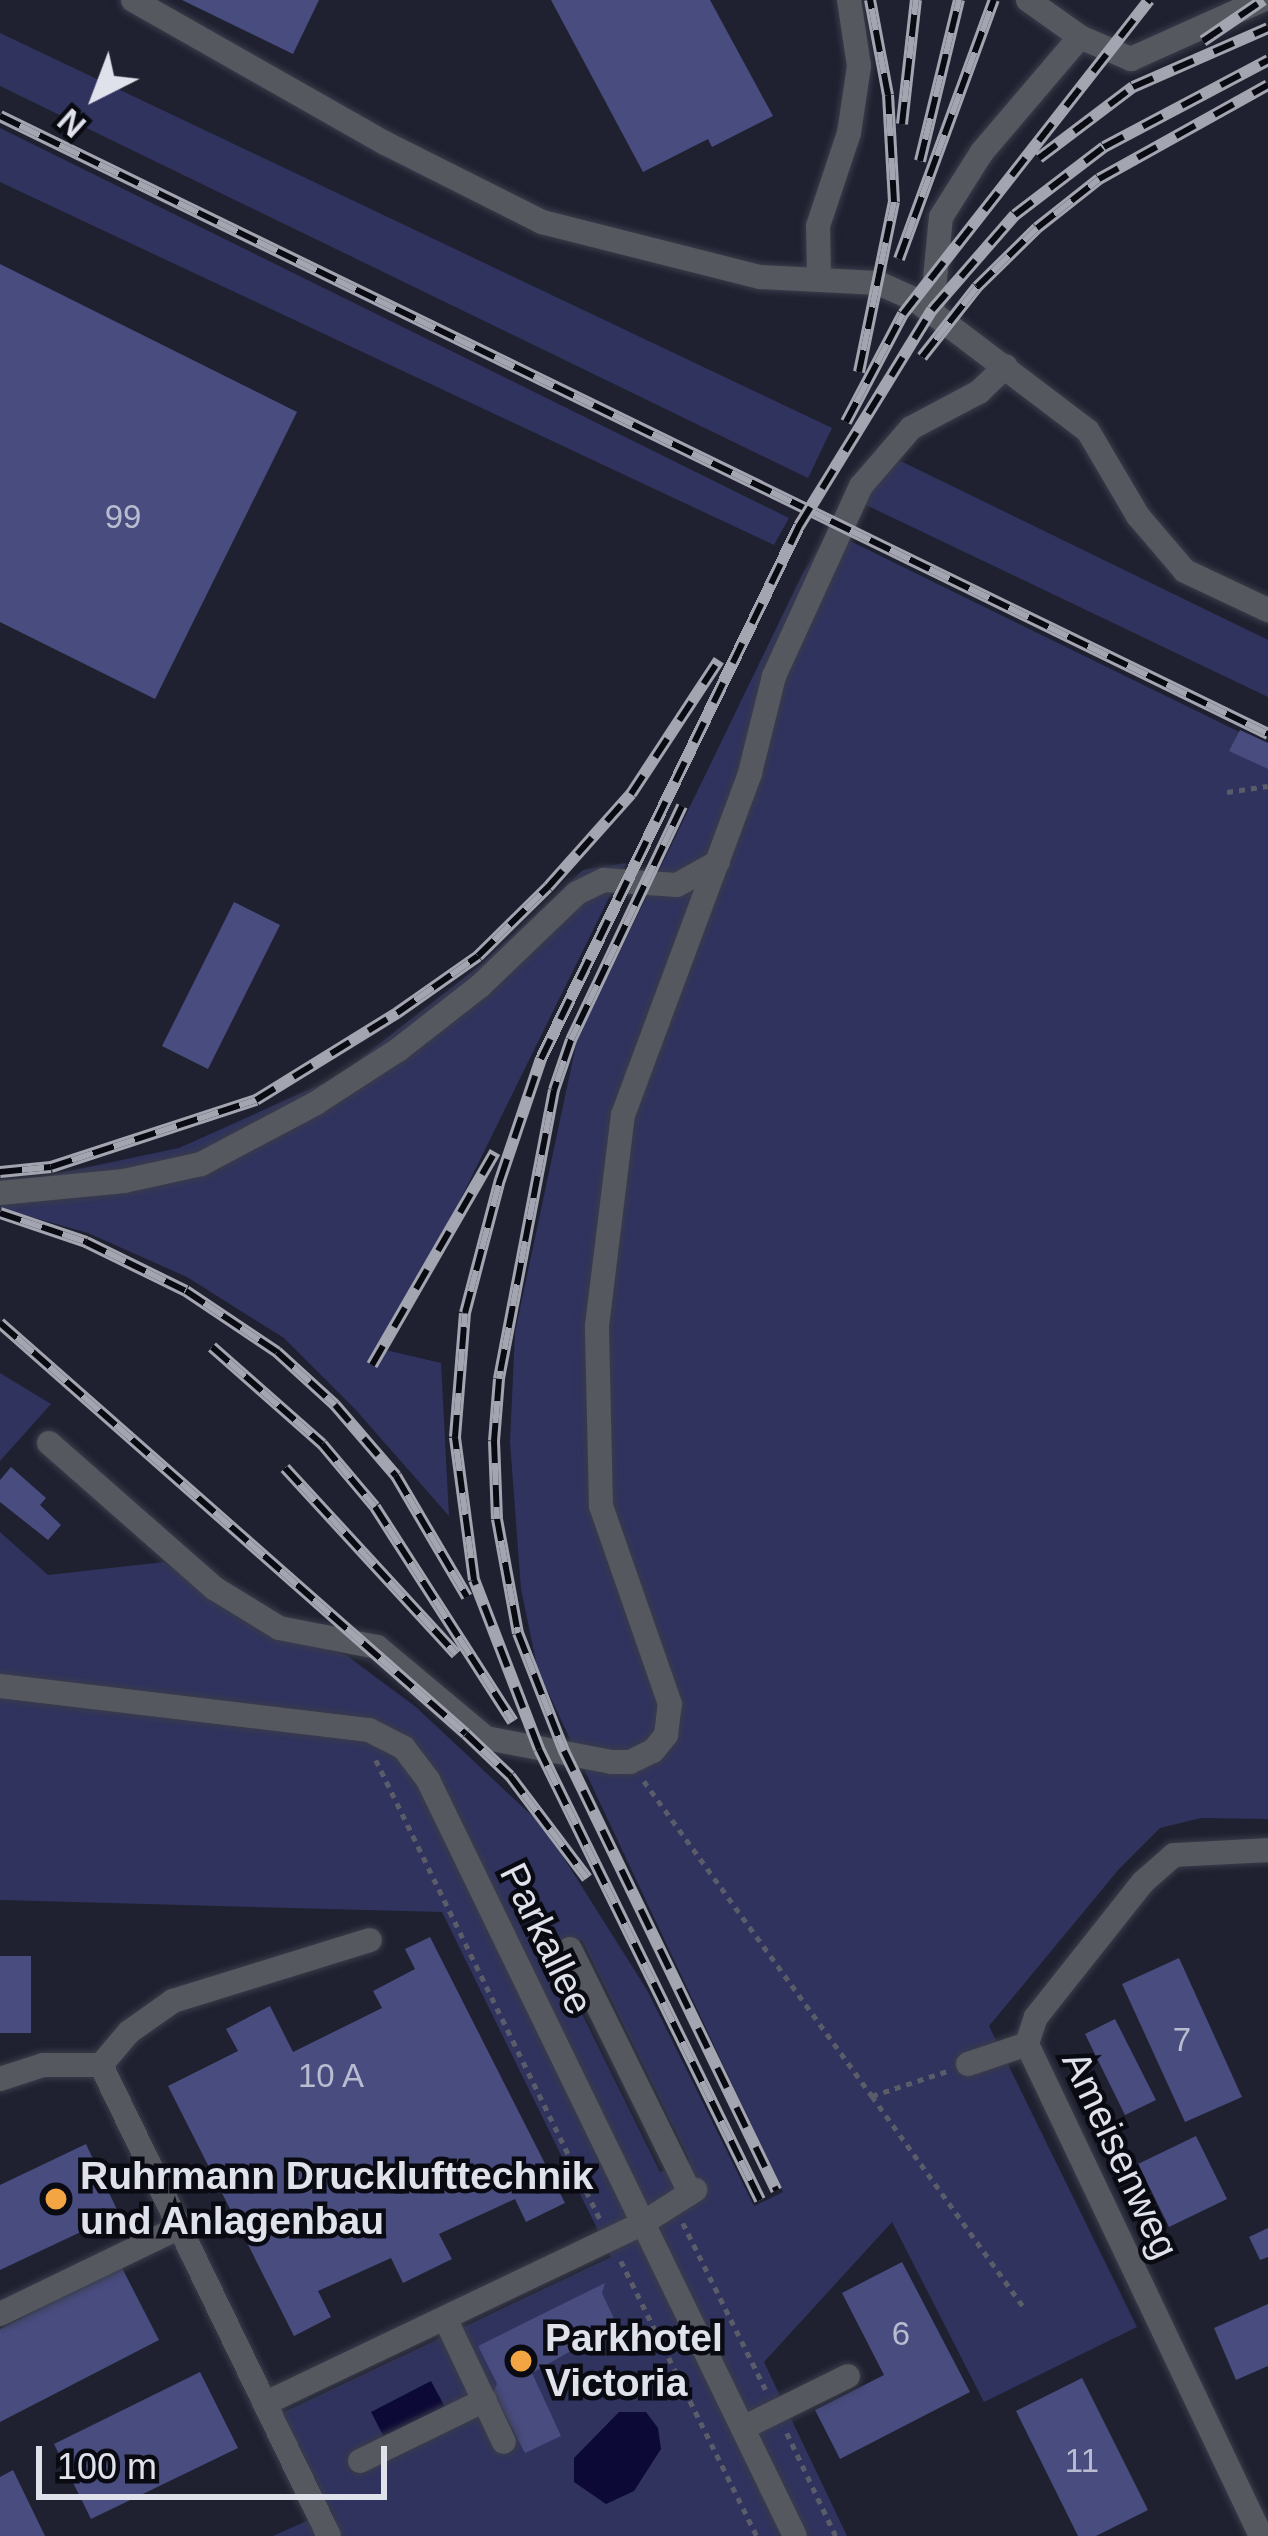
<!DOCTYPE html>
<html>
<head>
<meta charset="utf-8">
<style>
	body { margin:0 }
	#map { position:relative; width:1268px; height:2536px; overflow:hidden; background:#1f2130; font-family:Helvetica,sans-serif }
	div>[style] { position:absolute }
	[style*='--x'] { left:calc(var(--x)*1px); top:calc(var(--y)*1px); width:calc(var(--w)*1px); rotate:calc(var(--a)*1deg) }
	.green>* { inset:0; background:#30335e }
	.water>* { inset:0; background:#0d0936 }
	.building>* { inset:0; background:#484c7f }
	.path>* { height:4.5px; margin-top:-2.25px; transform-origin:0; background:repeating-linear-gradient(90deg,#5a5c69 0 6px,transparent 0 12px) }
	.roads { filter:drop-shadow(0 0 3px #3a3c4a) drop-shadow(0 0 3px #3a3c4a) }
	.minor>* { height:24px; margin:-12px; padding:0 12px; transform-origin:12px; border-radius:12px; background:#56585f }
	.rail>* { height:12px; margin-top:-6px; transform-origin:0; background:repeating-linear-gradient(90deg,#0a0b12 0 22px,#a3a5b0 0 44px); box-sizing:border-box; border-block:3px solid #a3a5b0 }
	.dots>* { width:33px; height:33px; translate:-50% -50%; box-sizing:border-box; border:6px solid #0a0b12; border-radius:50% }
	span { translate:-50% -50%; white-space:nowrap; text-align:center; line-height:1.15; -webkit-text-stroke:9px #0a0b12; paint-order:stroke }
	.number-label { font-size:33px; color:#b9bcd0 }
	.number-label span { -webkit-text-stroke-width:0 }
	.street-label { font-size:39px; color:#dfe1eb }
	.poi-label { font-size:39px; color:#dfe1eb; font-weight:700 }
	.left { translate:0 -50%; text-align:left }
	.north { position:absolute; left:36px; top:36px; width:120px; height:120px; -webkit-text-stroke:9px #0a0b12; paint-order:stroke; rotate:222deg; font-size:33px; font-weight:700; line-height:48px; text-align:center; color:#dfe1eb }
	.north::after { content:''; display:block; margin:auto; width:42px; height:54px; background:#dfe1eb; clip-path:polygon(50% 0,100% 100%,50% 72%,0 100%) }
	.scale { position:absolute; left:36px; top:2446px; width:351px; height:54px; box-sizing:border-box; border:6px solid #dfe1eb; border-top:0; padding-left:15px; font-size:36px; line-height:42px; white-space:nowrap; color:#dfe1eb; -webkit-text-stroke:9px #0a0b12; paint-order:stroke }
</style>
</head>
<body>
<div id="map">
	<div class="green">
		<div style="clip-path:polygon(0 33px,832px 428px,808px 478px,0 86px)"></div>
		<div style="clip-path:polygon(0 128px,789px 518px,774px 545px,0 182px)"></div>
		<div style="clip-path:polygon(evenodd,878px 450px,1268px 640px,1268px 697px,864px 504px,848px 540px,1268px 746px,1268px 1819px,1201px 1818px,1160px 1828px,1119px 1869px,989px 2026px,1137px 2327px,984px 2402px,892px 2222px,764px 2362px,847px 2536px,273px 2536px,329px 2511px,282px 2413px,611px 2257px,442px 1912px,0 1900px,0 1532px,48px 1575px,164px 1562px,261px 1629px,346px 1655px,416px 1707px,545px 1828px,647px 1990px,754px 2206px,783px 2192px,538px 1671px,521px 1589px,510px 1442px,515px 1332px,577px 1040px,802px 575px,878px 450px,582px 1940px,689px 2159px,660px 2172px,553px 1955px,582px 1940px)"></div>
		<div style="clip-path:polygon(626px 863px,443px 1235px,377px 1348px,441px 1363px,449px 1516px,355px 1409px,284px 1338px,187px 1277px,88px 1233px,0 1208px,0 1179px,41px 1177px,179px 1148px,337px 1077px,482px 964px,583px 870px)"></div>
		<div style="clip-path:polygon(0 1373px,51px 1404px,0 1461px)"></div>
	</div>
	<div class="water">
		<div style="clip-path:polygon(431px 2381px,446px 2409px,386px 2441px,371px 2412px)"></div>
		<div style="clip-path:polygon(619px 2412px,646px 2412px,658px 2428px,661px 2449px,634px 2491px,606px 2504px,574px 2482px,574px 2458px)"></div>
	</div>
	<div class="building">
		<div style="clip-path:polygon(182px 0,319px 0,293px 54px)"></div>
		<div style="clip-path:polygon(551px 0,710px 0,773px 116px,712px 147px,708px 139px,643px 172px)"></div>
		<div style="clip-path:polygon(0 264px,297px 412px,155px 699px,0 622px)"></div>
		<div style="clip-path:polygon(1240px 730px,1268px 743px,1268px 769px,1229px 751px)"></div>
		<div style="clip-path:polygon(234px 902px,280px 925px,208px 1069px,162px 1046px)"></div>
		<div style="clip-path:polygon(11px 1467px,46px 1498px,40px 1505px,61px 1525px,48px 1540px,0 1502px,0 1480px)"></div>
		<div style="clip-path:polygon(430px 1937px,565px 2203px,526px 2222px,515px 2199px,439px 2234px,452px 2259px,403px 2283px,391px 2258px,318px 2291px,331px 2317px,294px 2336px,168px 2086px,238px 2051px,226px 2029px,270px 2006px,293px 2052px,382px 2008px,373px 1991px,415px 1969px,405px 1949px)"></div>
		<div style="clip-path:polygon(0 1956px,31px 1956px,31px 2033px,0 2033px)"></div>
		<div style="clip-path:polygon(1179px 1958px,1242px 2097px,1185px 2122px,1122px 1984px)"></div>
		<div style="clip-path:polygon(1115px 2019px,1156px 2100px,1125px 2115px,1085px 2034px)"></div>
		<div style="clip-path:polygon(1196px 2136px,1227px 2199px,1169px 2227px,1138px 2164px)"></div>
		<div style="clip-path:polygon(86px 2144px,119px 2214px,0 2270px,0 2185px)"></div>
		<div style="clip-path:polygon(1268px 2228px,1268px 2257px,1260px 2260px,1249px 2237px)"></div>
		<div style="clip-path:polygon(902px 2262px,970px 2392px,840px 2459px,815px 2410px,884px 2375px,842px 2293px)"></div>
		<div style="clip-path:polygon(121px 2266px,159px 2340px,0 2422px,0 2329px)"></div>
		<div style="clip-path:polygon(605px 2283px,602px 2293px,617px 2325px,532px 2373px,561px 2436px,525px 2453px,493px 2392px,497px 2384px,478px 2346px)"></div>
		<div style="clip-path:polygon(1268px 2304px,1268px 2366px,1236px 2380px,1214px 2328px)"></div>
		<div style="clip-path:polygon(200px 2372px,238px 2448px,91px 2519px,54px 2444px)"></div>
		<div style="clip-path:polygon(1082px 2378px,1148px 2510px,1096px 2536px,1078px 2536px,1016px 2411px)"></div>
		<div style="clip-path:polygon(13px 2470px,45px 2536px,0 2536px,0 2477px)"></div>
	</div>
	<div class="path">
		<div style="--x:1227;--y:792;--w:41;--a:-8.3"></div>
		<div style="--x:376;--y:1760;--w:511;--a:63.99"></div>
		<div style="--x:644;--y:1781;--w:389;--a:54.1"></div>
		<div style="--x:872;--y:2096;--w:79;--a:-18.4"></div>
		<div style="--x:872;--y:2096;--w:262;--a:54.3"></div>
		<div style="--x:683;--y:2223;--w:186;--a:63.6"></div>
		<div style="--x:621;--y:2261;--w:307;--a:63.7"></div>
		<div style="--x:787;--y:2433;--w:114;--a:64.6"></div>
	</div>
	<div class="roads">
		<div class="minor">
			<div style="--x:133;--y:0;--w:290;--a:29.6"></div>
			<div style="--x:385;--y:143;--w:176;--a:26.7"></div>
			<div style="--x:542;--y:222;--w:225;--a:14.2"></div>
			<div style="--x:760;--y:277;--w:118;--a:2.9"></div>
			<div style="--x:878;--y:283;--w:39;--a:24"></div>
			<div style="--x:914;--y:299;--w:218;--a:37.2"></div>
			<div style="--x:1088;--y:431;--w:99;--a:59.5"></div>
			<div style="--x:1138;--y:516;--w:72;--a:49.5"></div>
			<div style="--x:1185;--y:571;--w:92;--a:25.2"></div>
			<div style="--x:1028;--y:0;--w:64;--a:35.4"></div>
			<div style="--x:1080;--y:37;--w:56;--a:23.3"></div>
			<div style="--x:1131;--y:59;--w:144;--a:-24.2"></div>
			<div style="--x:819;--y:276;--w:50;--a:-91.1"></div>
			<div style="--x:818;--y:226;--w:98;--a:-71.6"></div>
			<div style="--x:849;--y:133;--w:68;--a:-81.5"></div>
			<div style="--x:859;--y:66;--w:67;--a:-98.6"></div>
			<div style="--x:932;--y:310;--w:93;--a:-84.5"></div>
			<div style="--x:941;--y:217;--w:77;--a:-57.8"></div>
			<div style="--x:982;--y:152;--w:151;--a:-49.6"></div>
			<div style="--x:0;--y:1193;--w:125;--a:-5.5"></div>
			<div style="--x:124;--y:1181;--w:79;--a:-12.4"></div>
			<div style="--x:201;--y:1164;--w:130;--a:-27.9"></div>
			<div style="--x:316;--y:1103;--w:98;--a:-32.9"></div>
			<div style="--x:398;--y:1050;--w:104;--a:-38"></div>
			<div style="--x:480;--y:986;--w:134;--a:-43.8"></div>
			<div style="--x:577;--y:893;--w:30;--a:-26"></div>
			<div style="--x:604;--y:880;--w:73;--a:3.9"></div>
			<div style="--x:677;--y:885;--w:47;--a:-29.3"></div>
			<div style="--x:49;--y:1443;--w:220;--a:41.3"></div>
			<div style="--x:214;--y:1588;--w:76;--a:31.6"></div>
			<div style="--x:279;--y:1628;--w:100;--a:11"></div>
			<div style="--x:377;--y:1647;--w:142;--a:39.9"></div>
			<div style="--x:486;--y:1738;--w:128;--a:10.8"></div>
			<div style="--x:612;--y:1762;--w:18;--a:0"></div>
			<div style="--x:630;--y:1762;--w:25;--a:-26"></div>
			<div style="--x:653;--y:1751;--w:21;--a:-51"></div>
			<div style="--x:666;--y:1735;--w:31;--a:-83"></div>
			<div style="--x:670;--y:1704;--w:210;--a:-109.2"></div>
			<div style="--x:601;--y:1506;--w:180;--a:-91.3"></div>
			<div style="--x:597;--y:1326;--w:213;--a:-83"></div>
			<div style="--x:623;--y:1115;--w:365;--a:-69.6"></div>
			<div style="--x:750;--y:773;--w:100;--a:-76.1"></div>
			<div style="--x:774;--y:676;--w:209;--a:-65.4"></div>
			<div style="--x:861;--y:486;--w:77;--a:-49.2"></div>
			<div style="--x:911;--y:428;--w:77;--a:-27.9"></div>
			<div style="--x:979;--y:392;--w:37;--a:-44"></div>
			<div style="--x:0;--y:1686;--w:372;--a:6.8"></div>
			<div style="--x:369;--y:1730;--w:39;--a:27"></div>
			<div style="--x:404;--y:1748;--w:40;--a:53"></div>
			<div style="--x:428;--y:1780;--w:840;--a:64.11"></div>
			<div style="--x:570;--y:1949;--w:272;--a:63.8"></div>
			<div style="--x:968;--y:2064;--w:62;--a:-18.7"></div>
			<div style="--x:101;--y:2065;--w:523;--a:64.17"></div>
			<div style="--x:0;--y:2079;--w:45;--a:-18"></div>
			<div style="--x:43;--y:2065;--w:58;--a:0"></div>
			<div style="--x:101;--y:2065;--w:43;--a:-49.7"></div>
			<div style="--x:129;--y:2032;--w:54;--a:-35.2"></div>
			<div style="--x:173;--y:2001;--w:206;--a:-17.2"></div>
			<div style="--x:0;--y:2314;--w:200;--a:-25.8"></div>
			<div style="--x:445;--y:2318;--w:137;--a:64.6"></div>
			<div style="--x:266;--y:2403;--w:418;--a:-25.5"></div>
			<div style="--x:643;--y:2223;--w:62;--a:-32.4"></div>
			<div style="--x:743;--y:2428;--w:117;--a:-26.3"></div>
			<div style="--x:360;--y:2461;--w:139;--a:-26"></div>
			<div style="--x:1261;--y:2536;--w:545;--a:-115.44"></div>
			<div style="--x:1027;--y:2044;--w:28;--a:-72"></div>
			<div style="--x:1036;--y:2017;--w:172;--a:-51.6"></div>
			<div style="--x:1143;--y:1882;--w:41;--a:-41.1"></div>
			<div style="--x:1174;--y:1855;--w:94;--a:-3"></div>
		</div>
	</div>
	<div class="rail">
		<div style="--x:1203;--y:41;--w:73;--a:-34.3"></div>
		<div style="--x:0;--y:116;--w:1411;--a:25.98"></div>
		<div style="--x:902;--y:124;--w:125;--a:-83.6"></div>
		<div style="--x:1039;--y:158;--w:118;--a:-37.1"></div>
		<div style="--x:1133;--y:87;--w:147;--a:-23.6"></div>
		<div style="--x:920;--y:161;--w:166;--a:-76.4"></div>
		<div style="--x:899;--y:259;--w:276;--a:-69.9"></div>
		<div style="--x:922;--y:357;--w:89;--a:-51.8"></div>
		<div style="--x:977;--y:287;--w:84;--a:-44.5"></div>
		<div style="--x:1037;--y:228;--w:79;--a:-38.3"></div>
		<div style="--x:1099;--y:179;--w:193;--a:-29.1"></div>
		<div style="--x:859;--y:372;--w:174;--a:-78.4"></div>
		<div style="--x:894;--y:202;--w:107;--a:-93.2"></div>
		<div style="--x:888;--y:95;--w:97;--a:-100.7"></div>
		<div style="--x:846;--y:422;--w:122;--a:-62.2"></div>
		<div style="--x:903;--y:314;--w:399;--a:-51.9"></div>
		<div style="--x:682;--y:806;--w:259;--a:115.4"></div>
		<div style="--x:571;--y:1040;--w:53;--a:108.8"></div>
		<div style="--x:554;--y:1090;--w:294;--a:100.8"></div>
		<div style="--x:499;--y:1379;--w:62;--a:94.6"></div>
		<div style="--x:494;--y:1441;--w:78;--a:87.8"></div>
		<div style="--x:497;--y:1519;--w:116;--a:79.6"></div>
		<div style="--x:518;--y:1633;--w:127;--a:68.7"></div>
		<div style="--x:564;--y:1751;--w:488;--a:64.2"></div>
		<div style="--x:0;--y:1172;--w:51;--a:-5.6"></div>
		<div style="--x:51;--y:1167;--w:216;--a:-18.1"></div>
		<div style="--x:256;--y:1100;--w:166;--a:-31.7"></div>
		<div style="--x:397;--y:1013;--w:99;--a:-35.1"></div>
		<div style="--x:478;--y:956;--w:98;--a:-44.6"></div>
		<div style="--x:548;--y:887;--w:125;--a:-48.3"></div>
		<div style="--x:631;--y:794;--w:160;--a:-56.7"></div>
		<div style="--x:0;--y:1213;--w:91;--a:18.6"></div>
		<div style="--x:86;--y:1242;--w:111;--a:26.1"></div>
		<div style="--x:186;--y:1291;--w:110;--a:33.8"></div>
		<div style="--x:277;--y:1352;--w:79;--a:42.4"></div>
		<div style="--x:335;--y:1405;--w:94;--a:49.3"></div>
		<div style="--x:396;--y:1476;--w:140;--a:59.6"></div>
		<div style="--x:0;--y:1323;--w:621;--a:41.41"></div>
		<div style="--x:466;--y:1734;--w:61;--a:43.7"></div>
		<div style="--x:510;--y:1776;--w:128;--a:53"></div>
		<div style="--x:212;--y:1347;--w:147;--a:41.4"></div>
		<div style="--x:322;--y:1444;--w:82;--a:49.9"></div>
		<div style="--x:375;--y:1507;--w:255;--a:57.3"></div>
		<div style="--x:372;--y:1365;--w:246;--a:-60"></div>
		<div style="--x:285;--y:1468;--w:253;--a:47.4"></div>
		<div style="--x:760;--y:2200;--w:502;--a:-116.11"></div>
		<div style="--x:539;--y:1749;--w:181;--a:-111"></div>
		<div style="--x:474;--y:1580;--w:144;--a:-97.6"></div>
		<div style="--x:455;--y:1437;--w:124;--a:-85.4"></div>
		<div style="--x:465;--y:1313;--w:138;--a:-75.3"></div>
		<div style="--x:500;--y:1180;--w:128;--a:-71.3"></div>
		<div style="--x:541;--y:1059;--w:592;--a:-64.17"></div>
		<div style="--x:799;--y:526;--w:254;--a:-58.4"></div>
		<div style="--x:932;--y:310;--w:126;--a:-48.9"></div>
		<div style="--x:1015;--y:215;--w:112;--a:-37.4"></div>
		<div style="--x:1104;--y:147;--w:186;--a:-27.9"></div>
	</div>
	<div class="dots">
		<div style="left:56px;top:2199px;background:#f2a542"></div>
		<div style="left:521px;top:2361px;background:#f2a542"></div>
	</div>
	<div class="number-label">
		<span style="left:123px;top:517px">99</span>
		<span style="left:1182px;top:2040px">7</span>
		<span style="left:331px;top:2076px">10 A</span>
		<span style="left:901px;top:2334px">6</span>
		<span style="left:1082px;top:2461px">11</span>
	</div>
	<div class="street-label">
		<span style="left:546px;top:1939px;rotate:64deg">Parkallee</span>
		<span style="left:1120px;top:2155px;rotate:65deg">Ameisenweg</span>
	</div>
	<div class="poi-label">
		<span class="left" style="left:80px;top:2199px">Ruhrmann Drucklufttechnik<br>und Anlagenbau</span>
		<span class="left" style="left:545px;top:2361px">Parkhotel<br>Victoria</span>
	</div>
	<div class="north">N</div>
	<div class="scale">100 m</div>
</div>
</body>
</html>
